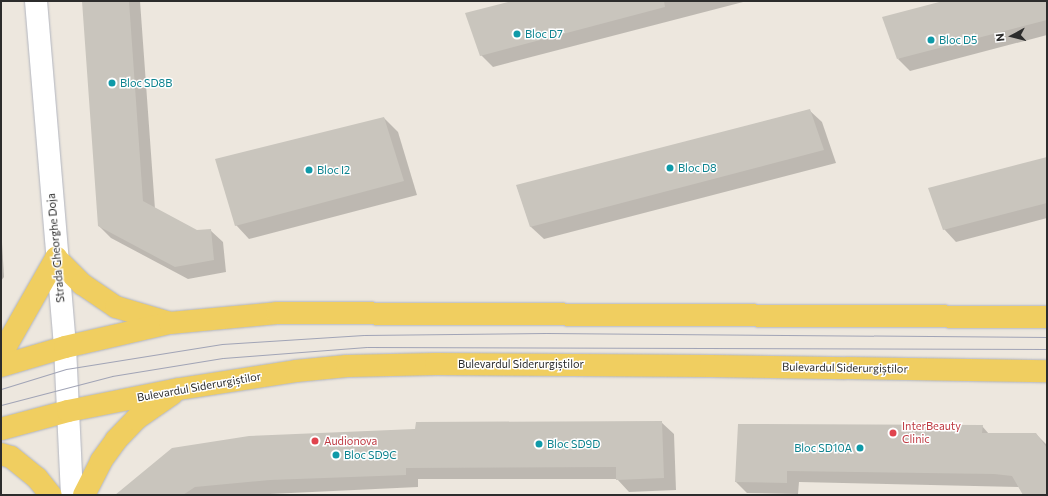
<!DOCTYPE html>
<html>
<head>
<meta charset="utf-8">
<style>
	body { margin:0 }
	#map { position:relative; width:1048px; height:496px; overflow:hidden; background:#ede7de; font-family:Commissioner,sans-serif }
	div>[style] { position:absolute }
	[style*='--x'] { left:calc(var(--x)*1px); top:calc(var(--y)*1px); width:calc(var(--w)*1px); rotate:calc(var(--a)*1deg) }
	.shadow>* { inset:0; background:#0003 }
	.building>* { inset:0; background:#c9c5bd }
	.roads { filter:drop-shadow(0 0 1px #b2b5bf) drop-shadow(0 0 1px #b2b5bf) }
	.secondary>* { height:22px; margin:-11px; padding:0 11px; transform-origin:11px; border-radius:11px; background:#fff }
	.primary>* { height:22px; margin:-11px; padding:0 11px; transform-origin:11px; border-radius:11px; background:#f0ce60 }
	.tram>* { height:1px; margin:-0.5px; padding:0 0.5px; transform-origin:0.5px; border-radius:0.5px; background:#a1a4b6 }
	.dots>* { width:11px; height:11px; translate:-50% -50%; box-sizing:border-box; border:2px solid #fff; border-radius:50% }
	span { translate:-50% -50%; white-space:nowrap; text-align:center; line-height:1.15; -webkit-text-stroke:3px #fff; paint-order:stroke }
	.culture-label { font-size:11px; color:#0d838f }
	.left { translate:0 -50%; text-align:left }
	.right { translate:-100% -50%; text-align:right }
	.street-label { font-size:11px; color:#2c2c2c }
	.health-label { font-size:11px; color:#be3a42 }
	.frame { position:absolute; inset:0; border:2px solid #2c2c2c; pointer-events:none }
	.north { position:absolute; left:992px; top:16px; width:40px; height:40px; -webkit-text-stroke:3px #fff; paint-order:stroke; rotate:263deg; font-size:11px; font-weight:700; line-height:16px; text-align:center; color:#2c2c2c }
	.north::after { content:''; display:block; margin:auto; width:14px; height:18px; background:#2c2c2c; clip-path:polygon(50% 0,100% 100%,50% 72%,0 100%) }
</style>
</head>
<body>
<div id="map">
	<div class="shadow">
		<div style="clip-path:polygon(83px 1px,140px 1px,155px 209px,197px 231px,210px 230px,223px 242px,226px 272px,188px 279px,111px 238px,99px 226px)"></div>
		<div style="clip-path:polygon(516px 1px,747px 1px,493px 67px,481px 55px)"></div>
		<div style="clip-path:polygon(947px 1px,1047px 1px,1047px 35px,910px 71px,898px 59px)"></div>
		<div style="clip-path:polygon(809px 110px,822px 122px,836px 163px,544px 239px,531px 227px,517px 186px)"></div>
		<div style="clip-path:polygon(384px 118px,398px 132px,417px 195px,249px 239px,236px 225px)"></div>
		<div style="clip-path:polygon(1047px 158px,1047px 218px,956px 242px,944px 229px)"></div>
		<div style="clip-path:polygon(1px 225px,4px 277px,1px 281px)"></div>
		<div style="clip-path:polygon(661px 422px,674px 434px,676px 490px,629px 492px,617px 479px,418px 479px,418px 487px,248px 495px,119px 495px)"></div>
		<div style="clip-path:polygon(982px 426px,989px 434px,1036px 434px,1047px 445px,1047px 495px,1024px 495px,1019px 487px,799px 482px,798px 494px,747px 493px,736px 482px)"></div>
	</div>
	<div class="building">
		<div style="clip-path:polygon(82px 1px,129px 1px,143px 201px,197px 230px,211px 229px,214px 260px,175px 267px,98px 226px)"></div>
		<div style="clip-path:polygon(512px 1px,664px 1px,665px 7px,480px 56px,465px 13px)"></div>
		<div style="clip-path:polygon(943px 1px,1047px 1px,1047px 20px,897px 59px,882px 17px)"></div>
		<div style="clip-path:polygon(810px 109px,824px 150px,530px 227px,516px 185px)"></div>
		<div style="clip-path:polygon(384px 117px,404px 181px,235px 226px,215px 159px)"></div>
		<div style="clip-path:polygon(1047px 157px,1047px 203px,943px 230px,928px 188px)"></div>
		<div style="clip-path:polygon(662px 421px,664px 478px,616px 480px,616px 467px,406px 468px,406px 475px,270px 480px,195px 487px,183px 495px,115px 495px,172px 448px,249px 436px,415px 429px,416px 422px)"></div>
		<div style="clip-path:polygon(738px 424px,983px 425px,982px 433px,1036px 433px,1047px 448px,1047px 495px,1023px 495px,1012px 476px,994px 474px,787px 471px,787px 483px,735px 482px)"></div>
	</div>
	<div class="roads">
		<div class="secondary">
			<div style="--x:36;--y:1;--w:347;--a:85.2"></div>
			<div style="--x:65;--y:347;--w:148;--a:87.3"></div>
		</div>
		<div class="primary">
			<div style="--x:1;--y:355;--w:112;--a:-60.4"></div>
			<div style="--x:56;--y:258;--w:37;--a:45"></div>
			<div style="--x:82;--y:284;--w:41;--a:34.1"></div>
			<div style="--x:116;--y:307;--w:53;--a:16.4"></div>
			<div style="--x:1;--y:366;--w:67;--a:-16.5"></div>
			<div style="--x:65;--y:347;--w:108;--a:-12.9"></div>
			<div style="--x:170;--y:323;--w:107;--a:-5.3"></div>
			<div style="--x:277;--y:313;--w:770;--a:0.3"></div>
			<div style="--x:1;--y:429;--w:69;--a:-15"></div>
			<div style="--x:68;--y:411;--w:113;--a:-11.2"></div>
			<div style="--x:179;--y:389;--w:118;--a:-8.7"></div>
			<div style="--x:296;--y:371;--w:51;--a:-5.6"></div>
			<div style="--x:347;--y:366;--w:89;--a:-1.3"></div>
			<div style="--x:436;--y:364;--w:275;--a:0.4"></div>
			<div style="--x:711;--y:366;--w:336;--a:0.9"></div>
			<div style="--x:1;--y:454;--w:10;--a:17"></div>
			<div style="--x:11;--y:457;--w:33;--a:39"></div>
			<div style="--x:37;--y:478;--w:22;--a:51"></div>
			<div style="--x:84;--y:495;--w:38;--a:-63"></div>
			<div style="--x:101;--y:461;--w:26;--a:-54"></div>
			<div style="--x:116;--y:440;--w:29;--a:-46"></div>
			<div style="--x:136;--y:419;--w:44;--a:-34.8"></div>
		</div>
	</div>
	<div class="tram">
		<div style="--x:1;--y:389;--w:68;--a:-17.1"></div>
		<div style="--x:66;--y:369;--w:158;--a:-9.1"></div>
		<div style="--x:222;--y:344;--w:142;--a:-3.6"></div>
		<div style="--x:364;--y:335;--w:182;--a:-0.6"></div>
		<div style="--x:546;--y:333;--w:501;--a:0.46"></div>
		<div style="--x:1;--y:405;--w:115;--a:-14.6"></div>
		<div style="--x:112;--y:376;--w:112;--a:-9.2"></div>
		<div style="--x:223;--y:358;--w:144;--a:-4.4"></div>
		<div style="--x:367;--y:347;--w:680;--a:0.17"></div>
	</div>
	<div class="dots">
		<div style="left:517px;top:34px;background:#0f9aa8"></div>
		<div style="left:931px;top:40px;background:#0f9aa8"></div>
		<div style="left:112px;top:83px;background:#0f9aa8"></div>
		<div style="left:670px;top:168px;background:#0f9aa8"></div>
		<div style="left:309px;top:170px;background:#0f9aa8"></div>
		<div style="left:893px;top:433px;background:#e0444e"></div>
		<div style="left:315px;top:441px;background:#e0444e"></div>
		<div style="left:539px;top:444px;background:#0f9aa8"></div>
		<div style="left:860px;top:448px;background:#0f9aa8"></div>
		<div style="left:336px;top:455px;background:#0f9aa8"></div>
	</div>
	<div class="culture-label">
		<span class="left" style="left:525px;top:34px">Bloc D7</span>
		<span class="left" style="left:939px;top:40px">Bloc D5</span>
		<span class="left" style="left:120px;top:83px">Bloc SD8B</span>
		<span class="left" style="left:678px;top:168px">Bloc D8</span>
		<span class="left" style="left:317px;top:170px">Bloc I2</span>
		<span class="left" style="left:547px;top:444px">Bloc SD9D</span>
		<span class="right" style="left:852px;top:448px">Bloc SD10A</span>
		<span class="left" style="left:344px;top:455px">Bloc SD9C</span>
	</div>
	<div class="street-label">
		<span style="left:56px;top:248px;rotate:-95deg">Strada Gheorghe Doja</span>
		<span style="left:521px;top:364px">Bulevardul Siderurgiștilor</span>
		<span style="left:845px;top:368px;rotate:1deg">Bulevardul Siderurgiștilor</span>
		<span style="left:199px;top:387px;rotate:-10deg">Bulevardul Siderurgiștilor</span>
	</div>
	<div class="health-label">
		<span class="left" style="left:902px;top:433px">InterBeauty<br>Clinic</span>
		<span class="left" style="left:324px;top:441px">Audionova</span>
	</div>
	<div class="frame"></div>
	<div class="north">N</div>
</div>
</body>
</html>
